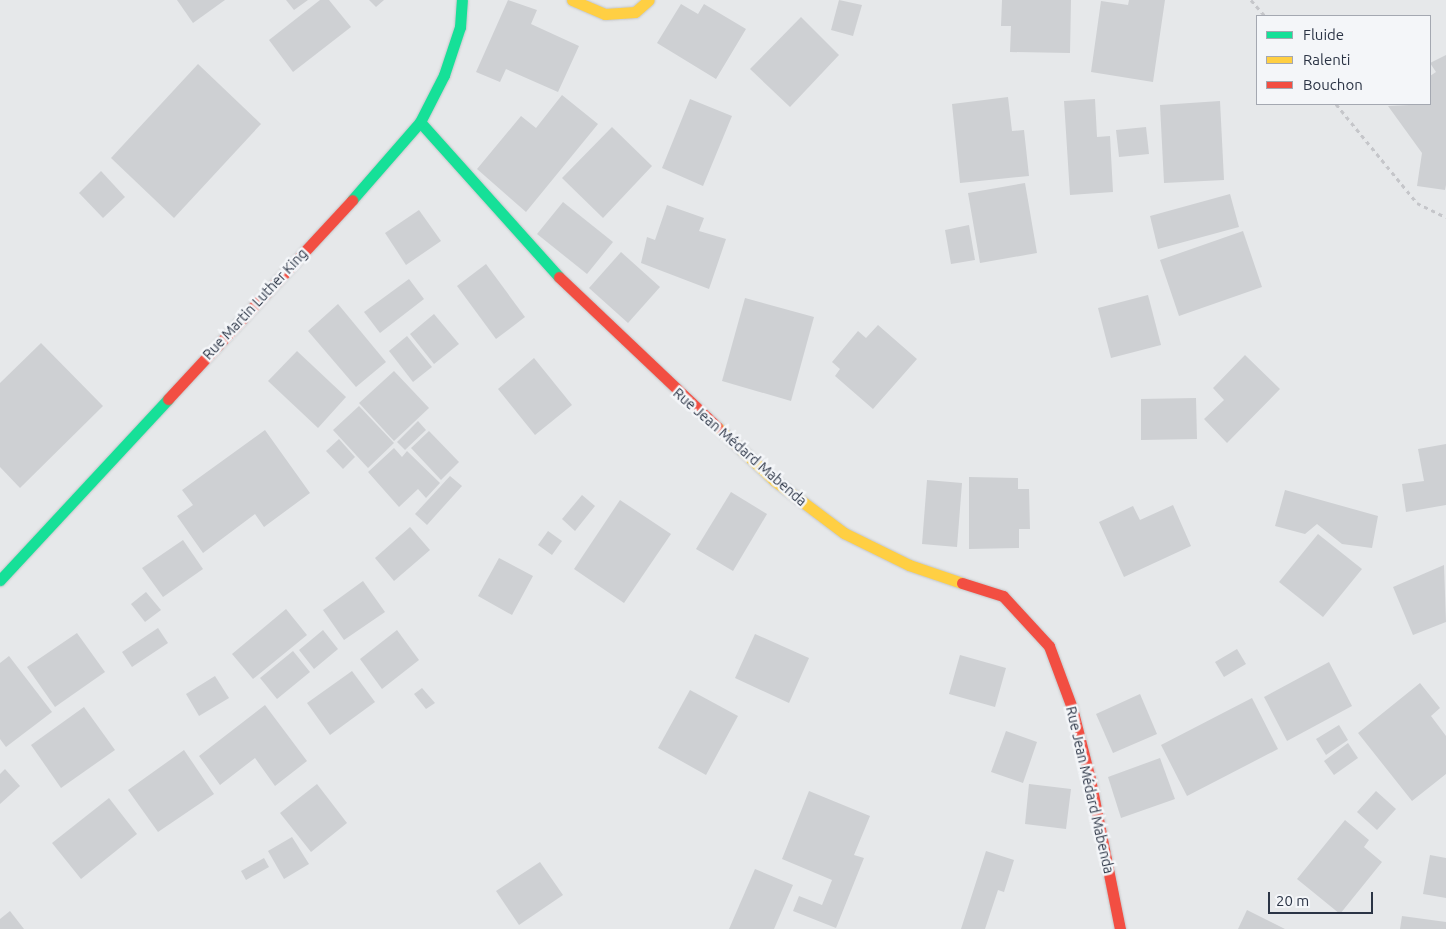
<!DOCTYPE html>
<html>
<head>
<meta charset="utf-8">
<style>
	body { margin:0 }
	#map { position:relative; width:1446px; height:929px; overflow:hidden; background:#e6e8ea; font-family:Ubuntu,sans-serif }
	div>[style] { position:absolute }
	[style*='--x'] { left:calc(var(--x)*1px); top:calc(var(--y)*1px); width:calc(var(--w)*1px); rotate:calc(var(--a)*1deg) }
	.building>* { inset:0; background:#ced0d3 }
	.path>* { height:3px; margin-top:-1.5px; transform-origin:0; background:repeating-linear-gradient(90deg,#c5c6ca 0 4px,transparent 0 8px) }
	.roads { filter:drop-shadow(0 0 1px #c4c6c8) drop-shadow(0 0 1px #c4c6c8) }
	.fast>* { height:11px; margin:-5.5px; padding:0 5.5px; transform-origin:5.5px; border-radius:5.5px; background:#16e098 }
	.slow>* { height:11px; margin:-5.5px; padding:0 5.5px; transform-origin:5.5px; border-radius:5.5px; background:#ffcf43 }
	.jam>* { height:11px; margin:-5.5px; padding:0 5.5px; transform-origin:5.5px; border-radius:5.5px; background:#f24e42 }
	span { translate:-50% -50%; white-space:nowrap; text-align:center; line-height:1.15; -webkit-text-stroke:5px #f4f6f9; paint-order:stroke }
	.street-label { font-size:14px; color:#2b3445 }
	.legend { position:absolute; left:1256px; top:15px; width:175px; height:90px; box-sizing:border-box; background:#f4f6f9; border:1px solid #a4a8b1; margin:0; padding:6px 9px; list-style:none; font-size:15px; color:#2b3445 }
	.legend li { display:flex; align-items:center; gap:10px; height:25px }
	.legend b { width:25px; border:1px solid #a4a8b1 }
	.scale { position:absolute; left:1268px; top:892px; width:105px; height:22px; box-sizing:border-box; border:2px solid #2b3445; border-top:0; padding-left:6px; font-size:15px; line-height:18px; white-space:nowrap; color:#2b3445; -webkit-text-stroke:4px #f4f6f9; paint-order:stroke }
</style>
</head>
<body>
<div id="map">
	<div class="building">
		<div style="clip-path:polygon(177px 0,225px 0,193px 23px)"></div>
		<div style="clip-path:polygon(286px 0,308px 0,294px 10px)"></div>
		<div style="clip-path:polygon(320px 0,329px 0,351px 27px,293px 72px,269px 40px)"></div>
		<div style="clip-path:polygon(369px 0,384px 0,376px 7px)"></div>
		<div style="clip-path:polygon(508px 0,537px 10px,531px 24px,579px 46px,558px 92px,506px 69px,500px 82px,476px 72px)"></div>
		<div style="clip-path:polygon(839px 0,862px 5px,853px 36px,831px 30px)"></div>
		<div style="clip-path:polygon(1002px 0,1071px 0,1070px 53px,1010px 52px,1011px 26px,1001px 26px)"></div>
		<div style="clip-path:polygon(1129px 0,1165px 0,1153px 82px,1091px 72px,1101px 1px,1128px 5px)"></div>
		<div style="clip-path:polygon(681px 4px,698px 14px,704px 4px,746px 29px,716px 79px,657px 43px)"></div>
		<div style="clip-path:polygon(801px 17px,839px 55px,790px 107px,750px 69px)"></div>
		<div style="clip-path:polygon(1446px 55px,1446px 185px,1445px 190px,1417px 186px,1422px 153px,1388px 106px,1430px 104px,1430px 76px,1436px 72px,1430px 63px)"></div>
		<div style="clip-path:polygon(198px 64px,261px 124px,174px 218px,111px 158px)"></div>
		<div style="clip-path:polygon(562px 95px,598px 124px,526px 212px,477px 169px,521px 116px,536px 128px)"></div>
		<div style="clip-path:polygon(1008px 97px,1012px 131px,1024px 130px,1029px 176px,960px 183px,952px 104px)"></div>
		<div style="clip-path:polygon(690px 99px,732px 116px,703px 186px,662px 168px)"></div>
		<div style="clip-path:polygon(1095px 99px,1097px 137px,1110px 136px,1113px 192px,1070px 195px,1064px 101px)"></div>
		<div style="clip-path:polygon(1220px 101px,1224px 180px,1164px 183px,1160px 105px)"></div>
		<div style="clip-path:polygon(612px 127px,652px 166px,603px 218px,562px 178px)"></div>
		<div style="clip-path:polygon(1146px 127px,1149px 154px,1119px 157px,1116px 130px)"></div>
		<div style="clip-path:polygon(101px 171px,125px 197px,103px 218px,79px 193px)"></div>
		<div style="clip-path:polygon(1025px 183px,1037px 253px,980px 263px,968px 193px)"></div>
		<div style="clip-path:polygon(1230px 194px,1239px 227px,1158px 249px,1150px 216px)"></div>
		<div style="clip-path:polygon(563px 202px,613px 242px,587px 274px,537px 234px)"></div>
		<div style="clip-path:polygon(667px 205px,704px 218px,699px 231px,726px 239px,709px 289px,641px 263px,647px 237px,655px 240px)"></div>
		<div style="clip-path:polygon(419px 210px,441px 241px,406px 265px,385px 233px)"></div>
		<div style="clip-path:polygon(969px 225px,975px 260px,951px 264px,945px 230px)"></div>
		<div style="clip-path:polygon(1243px 231px,1262px 287px,1179px 316px,1160px 260px)"></div>
		<div style="clip-path:polygon(621px 252px,660px 287px,628px 323px,589px 288px)"></div>
		<div style="clip-path:polygon(486px 264px,525px 317px,496px 339px,457px 286px)"></div>
		<div style="clip-path:polygon(409px 279px,424px 299px,380px 333px,364px 312px)"></div>
		<div style="clip-path:polygon(1148px 295px,1161px 345px,1111px 358px,1098px 308px)"></div>
		<div style="clip-path:polygon(745px 298px,814px 317px,791px 401px,722px 381px)"></div>
		<div style="clip-path:polygon(338px 304px,386px 362px,356px 387px,308px 331px)"></div>
		<div style="clip-path:polygon(434px 314px,459px 344px,434px 364px,410px 334px)"></div>
		<div style="clip-path:polygon(878px 325px,917px 359px,873px 409px,835px 376px,840px 369px,832px 362px,858px 331px,866px 338px)"></div>
		<div style="clip-path:polygon(407px 336px,432px 367px,413px 382px,389px 351px)"></div>
		<div style="clip-path:polygon(41px 343px,103px 406px,20px 488px,0 467px,0 383px)"></div>
		<div style="clip-path:polygon(297px 351px,346px 397px,318px 428px,268px 381px)"></div>
		<div style="clip-path:polygon(1245px 355px,1280px 389px,1227px 443px,1204px 419px,1224px 400px,1213px 388px)"></div>
		<div style="clip-path:polygon(534px 358px,572px 405px,535px 435px,498px 389px)"></div>
		<div style="clip-path:polygon(394px 371px,429px 408px,394px 441px,359px 403px)"></div>
		<div style="clip-path:polygon(1196px 398px,1197px 439px,1141px 440px,1141px 399px)"></div>
		<div style="clip-path:polygon(359px 406px,394px 443px,368px 468px,333px 430px)"></div>
		<div style="clip-path:polygon(418px 421px,426px 430px,405px 450px,397px 442px)"></div>
		<div style="clip-path:polygon(265px 430px,310px 493px,264px 527px,255px 514px,203px 553px,177px 516px,193px 505px,182px 490px)"></div>
		<div style="clip-path:polygon(429px 431px,459px 462px,441px 480px,411px 448px)"></div>
		<div style="clip-path:polygon(339px 439px,355px 457px,343px 469px,326px 451px)"></div>
		<div style="clip-path:polygon(1446px 444px,1446px 505px,1406px 512px,1402px 484px,1424px 481px,1418px 449px)"></div>
		<div style="clip-path:polygon(394px 448px,402px 457px,407px 451px,440px 483px,426px 498px,418px 489px,399px 507px,368px 472px)"></div>
		<div style="clip-path:polygon(450px 476px,462px 486px,427px 525px,415px 514px)"></div>
		<div style="clip-path:polygon(969px 477px,1018px 478px,1018px 489px,1029px 489px,1030px 529px,1019px 529px,1019px 548px,969px 549px)"></div>
		<div style="clip-path:polygon(927px 480px,962px 483px,957px 547px,922px 544px)"></div>
		<div style="clip-path:polygon(1285px 490px,1378px 516px,1372px 548px,1342px 544px,1317px 524px,1305px 534px,1275px 526px)"></div>
		<div style="clip-path:polygon(731px 492px,767px 514px,733px 571px,696px 549px)"></div>
		<div style="clip-path:polygon(582px 495px,595px 506px,575px 531px,562px 519px)"></div>
		<div style="clip-path:polygon(620px 500px,671px 534px,624px 603px,574px 569px)"></div>
		<div style="clip-path:polygon(1173px 505px,1191px 546px,1124px 577px,1099px 522px,1133px 506px,1140px 520px)"></div>
		<div style="clip-path:polygon(410px 527px,430px 550px,394px 581px,375px 558px)"></div>
		<div style="clip-path:polygon(548px 531px,562px 541px,552px 555px,538px 545px)"></div>
		<div style="clip-path:polygon(1318px 534px,1362px 569px,1323px 617px,1279px 582px)"></div>
		<div style="clip-path:polygon(183px 540px,203px 569px,163px 597px,142px 568px)"></div>
		<div style="clip-path:polygon(499px 558px,533px 576px,512px 615px,478px 596px)"></div>
		<div style="clip-path:polygon(1444px 565px,1446px 622px,1413px 635px,1393px 587px)"></div>
		<div style="clip-path:polygon(363px 581px,385px 612px,344px 640px,323px 610px)"></div>
		<div style="clip-path:polygon(146px 592px,161px 610px,145px 622px,131px 604px)"></div>
		<div style="clip-path:polygon(286px 609px,307px 635px,253px 679px,232px 654px)"></div>
		<div style="clip-path:polygon(158px 628px,168px 643px,132px 667px,122px 652px)"></div>
		<div style="clip-path:polygon(323px 630px,338px 649px,314px 669px,299px 650px)"></div>
		<div style="clip-path:polygon(397px 630px,419px 660px,382px 689px,360px 659px)"></div>
		<div style="clip-path:polygon(77px 633px,105px 672px,55px 707px,27px 667px)"></div>
		<div style="clip-path:polygon(755px 634px,809px 658px,789px 703px,735px 678px)"></div>
		<div style="clip-path:polygon(1237px 649px,1246px 664px,1224px 677px,1215px 662px)"></div>
		<div style="clip-path:polygon(293px 651px,310px 672px,277px 699px,260px 678px)"></div>
		<div style="clip-path:polygon(960px 655px,1006px 668px,995px 707px,949px 694px)"></div>
		<div style="clip-path:polygon(9px 656px,52px 712px,6px 747px,0 739px,0 663px)"></div>
		<div style="clip-path:polygon(1329px 662px,1352px 706px,1287px 741px,1264px 697px)"></div>
		<div style="clip-path:polygon(352px 671px,375px 702px,330px 735px,307px 703px)"></div>
		<div style="clip-path:polygon(215px 676px,229px 698px,199px 716px,186px 694px)"></div>
		<div style="clip-path:polygon(1420px 683px,1440px 708px,1431px 716px,1446px 736px,1446px 774px,1412px 801px,1358px 733px)"></div>
		<div style="clip-path:polygon(422px 688px,435px 703px,426px 709px,414px 694px)"></div>
		<div style="clip-path:polygon(690px 690px,738px 716px,706px 775px,658px 748px)"></div>
		<div style="clip-path:polygon(1140px 694px,1157px 734px,1113px 753px,1096px 714px)"></div>
		<div style="clip-path:polygon(1252px 698px,1278px 749px,1187px 796px,1161px 745px)"></div>
		<div style="clip-path:polygon(265px 705px,307px 761px,275px 786px,255px 758px,220px 785px,199px 756px)"></div>
		<div style="clip-path:polygon(84px 707px,115px 750px,61px 788px,31px 745px)"></div>
		<div style="clip-path:polygon(1339px 725px,1348px 740px,1326px 755px,1316px 739px)"></div>
		<div style="clip-path:polygon(1006px 731px,1037px 742px,1023px 783px,991px 772px)"></div>
		<div style="clip-path:polygon(1348px 743px,1358px 758px,1334px 775px,1324px 761px)"></div>
		<div style="clip-path:polygon(184px 750px,214px 794px,158px 832px,128px 790px)"></div>
		<div style="clip-path:polygon(1160px 758px,1175px 799px,1121px 818px,1108px 777px)"></div>
		<div style="clip-path:polygon(5px 769px,20px 786px,0 804px,0 774px)"></div>
		<div style="clip-path:polygon(317px 784px,347px 823px,311px 852px,280px 813px)"></div>
		<div style="clip-path:polygon(1029px 784px,1071px 789px,1066px 829px,1025px 824px)"></div>
		<div style="clip-path:polygon(809px 791px,870px 816px,854px 855px,864px 858px,836px 928px,793px 911px,799px 896px,822px 905px,832px 880px,782px 859px)"></div>
		<div style="clip-path:polygon(1376px 791px,1396px 809px,1377px 830px,1357px 812px)"></div>
		<div style="clip-path:polygon(109px 798px,137px 834px,81px 879px,52px 843px)"></div>
		<div style="clip-path:polygon(1345px 820px,1369px 840px,1364px 847px,1382px 862px,1340px 914px,1297px 879px)"></div>
		<div style="clip-path:polygon(292px 837px,309px 864px,284px 879px,268px 851px)"></div>
		<div style="clip-path:polygon(986px 851px,1014px 860px,1004px 892px,998px 890px,985px 929px,961px 929px)"></div>
		<div style="clip-path:polygon(1430px 855px,1446px 858px,1446px 898px,1423px 894px)"></div>
		<div style="clip-path:polygon(264px 858px,269px 867px,246px 880px,241px 871px)"></div>
		<div style="clip-path:polygon(540px 862px,563px 895px,519px 925px,496px 891px)"></div>
		<div style="clip-path:polygon(755px 869px,793px 885px,774px 929px,729px 929px)"></div>
		<div style="clip-path:polygon(1247px 910px,1285px 929px,1238px 929px)"></div>
		<div style="clip-path:polygon(10px 911px,24px 929px,0 929px,0 919px)"></div>
		<div style="clip-path:polygon(1402px 916px,1446px 922px,1446px 929px,1400px 929px)"></div>
	</div>
	<div class="path">
		<div style="--x:1251;--y:0;--w:21;--a:49"></div>
		<div style="--x:1336;--y:104;--w:128;--a:50.7"></div>
		<div style="--x:1417;--y:203;--w:32;--a:26"></div>
	</div>
	<div class="roads">
		<div class="fast">
			<div style="--x:420;--y:122;--w:208;--a:48.1"></div>
			<div style="--x:352;--y:200;--w:103;--a:-48.9"></div>
			<div style="--x:420;--y:122;--w:53;--a:-62.9"></div>
			<div style="--x:444;--y:75;--w:51;--a:-71.6"></div>
			<div style="--x:460;--y:27;--w:27;--a:-86"></div>
			<div style="--x:0;--y:580;--w:247;--a:-47.1"></div>
		</div>
		<div class="slow">
			<div style="--x:572;--y:0;--w:36;--a:23"></div>
			<div style="--x:605;--y:14;--w:30;--a:-4"></div>
			<div style="--x:635;--y:12;--w:18;--a:-41"></div>
			<div style="--x:717;--y:427;--w:79;--a:43"></div>
			<div style="--x:775;--y:481;--w:86;--a:37"></div>
			<div style="--x:844;--y:533;--w:72;--a:26.2"></div>
			<div style="--x:909;--y:565;--w:56;--a:18.8"></div>
		</div>
		<div class="jam">
			<div style="--x:559;--y:277;--w:218;--a:43.5"></div>
			<div style="--x:168;--y:399;--w:271;--a:-47.2"></div>
			<div style="--x:962;--y:583;--w:43;--a:17.6"></div>
			<div style="--x:1003;--y:596;--w:68;--a:47.4"></div>
			<div style="--x:1049;--y:646;--w:66;--a:69.6"></div>
			<div style="--x:1072;--y:708;--w:73;--a:75.8"></div>
			<div style="--x:1090;--y:779;--w:153;--a:78.7"></div>
		</div>
	</div>
	<div class="street-label">
		<span style="left:255px;top:304px;rotate:-47deg">Rue Martin Luther King</span>
		<span style="left:740px;top:447px;rotate:41deg">Rue Jean Médard Mabenda</span>
		<span style="left:1090px;top:790px;rotate:77deg">Rue Jean Médard Mabenda</span>
	</div>
	<ul class="legend">
	<li><b style="height:6px;background:#16e098"></b>Fluide</li>
	<li><b style="height:6px;background:#ffcf43"></b>Ralenti</li>
	<li><b style="height:6px;background:#f24e42"></b>Bouchon</li>
	</ul>
	<div class="scale">20 m</div>
</div>
</body>
</html>
